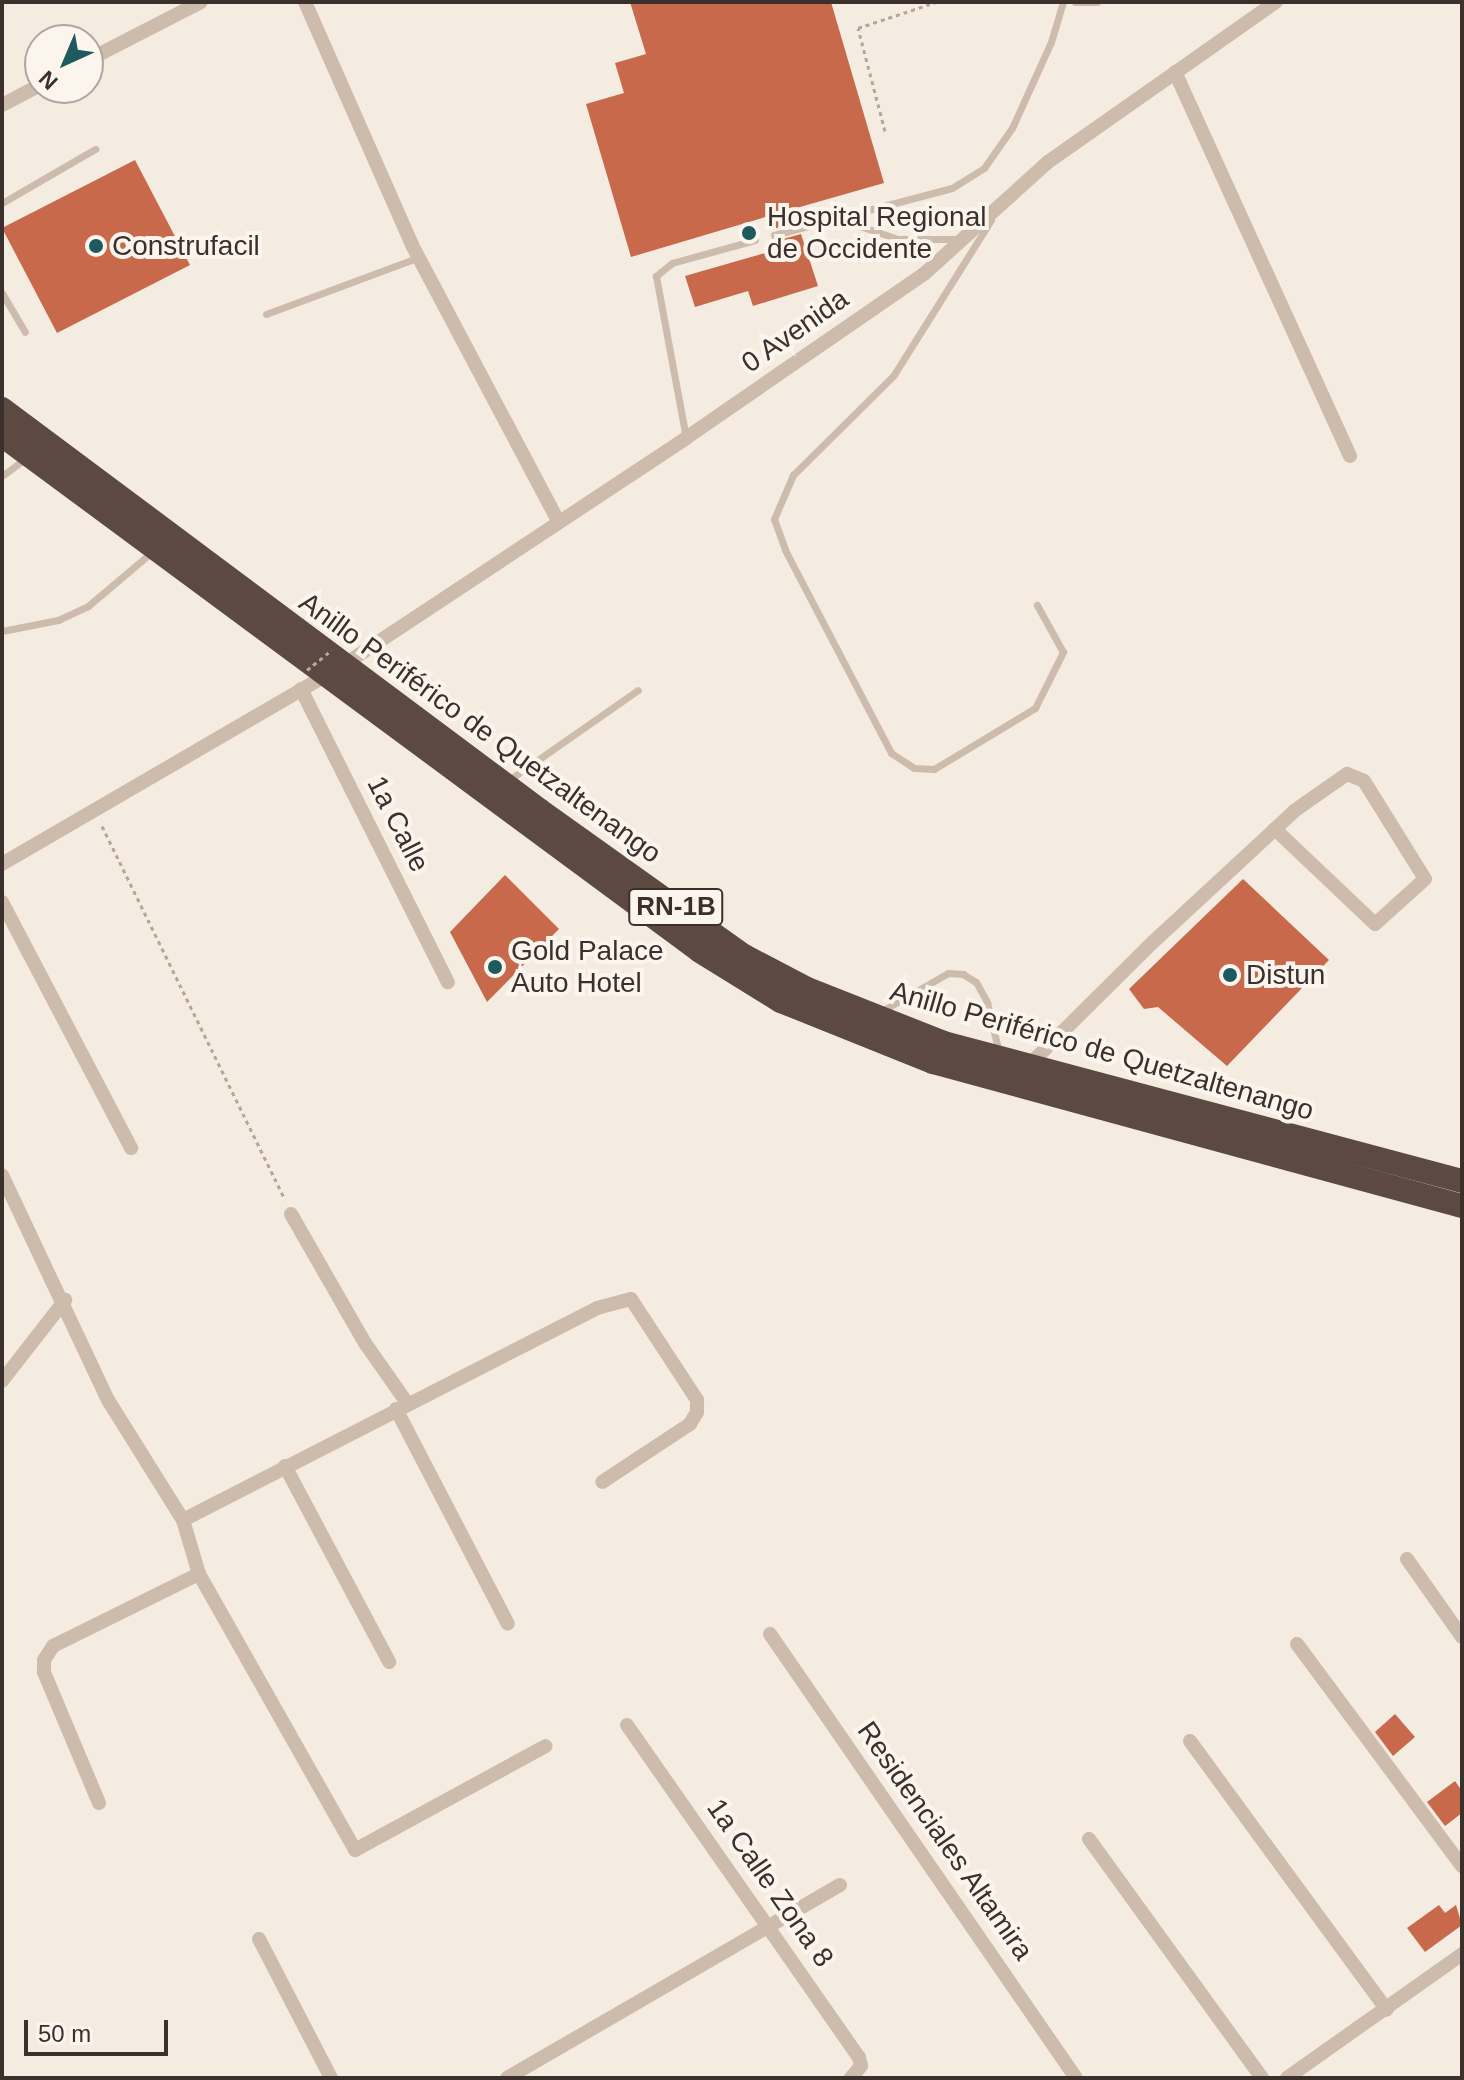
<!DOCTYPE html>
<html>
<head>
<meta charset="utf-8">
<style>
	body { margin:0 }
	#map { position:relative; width:1464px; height:2080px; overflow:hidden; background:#f4ebe1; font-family:Arial,sans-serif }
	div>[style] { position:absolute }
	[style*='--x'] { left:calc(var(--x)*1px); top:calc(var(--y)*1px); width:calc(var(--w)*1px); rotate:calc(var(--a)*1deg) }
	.building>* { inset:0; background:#c8694b }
	.path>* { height:3px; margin-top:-1.5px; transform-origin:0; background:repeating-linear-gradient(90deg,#b9a596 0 4px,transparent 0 8px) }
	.lane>* { height:7px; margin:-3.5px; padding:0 3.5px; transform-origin:3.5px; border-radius:3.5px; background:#cdbbac }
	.street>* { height:14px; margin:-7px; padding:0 7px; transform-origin:7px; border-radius:7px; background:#cdbbac }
	.highway>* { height:24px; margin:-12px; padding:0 12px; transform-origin:12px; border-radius:12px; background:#5c4a42 }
	.path-bridge>* { height:3px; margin-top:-1.5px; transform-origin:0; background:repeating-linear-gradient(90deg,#b9a596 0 4px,transparent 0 8px) }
	.dots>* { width:22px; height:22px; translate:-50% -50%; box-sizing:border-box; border:4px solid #fbf5ee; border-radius:50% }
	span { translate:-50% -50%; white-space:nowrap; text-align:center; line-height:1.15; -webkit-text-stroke:8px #fbf5ee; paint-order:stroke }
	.shield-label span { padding:2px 6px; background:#fbf5ee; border:2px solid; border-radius:6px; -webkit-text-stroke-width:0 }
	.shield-label { font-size:26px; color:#3b302b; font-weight:700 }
	.poi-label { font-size:28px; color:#3b302b }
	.left { translate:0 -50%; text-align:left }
	.street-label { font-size:28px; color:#3b302b }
	.frame { position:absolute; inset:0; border:4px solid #3b302b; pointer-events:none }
	.north { position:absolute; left:24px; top:24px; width:80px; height:80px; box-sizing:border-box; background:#fbf5ee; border:2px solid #aea6a0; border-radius:50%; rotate:224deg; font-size:22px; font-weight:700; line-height:32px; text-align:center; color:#3b302b }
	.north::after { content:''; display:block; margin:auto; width:28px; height:36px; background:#1f5a5e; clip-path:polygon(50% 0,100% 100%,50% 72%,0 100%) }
	.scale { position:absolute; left:24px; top:2020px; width:144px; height:36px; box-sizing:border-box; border:4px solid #3b302b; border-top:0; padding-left:10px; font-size:24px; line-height:28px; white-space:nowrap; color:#3b302b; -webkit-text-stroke:6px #fbf5ee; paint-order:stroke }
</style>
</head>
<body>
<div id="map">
	<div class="building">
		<div style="clip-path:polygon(630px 2px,831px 2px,884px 183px,793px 209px,797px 222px,773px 229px,769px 216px,631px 257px,586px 104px,624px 93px,615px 63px,646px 54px)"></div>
		<div style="clip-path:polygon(135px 160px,190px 265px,57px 333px,2px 228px)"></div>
		<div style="clip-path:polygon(801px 234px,818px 286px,753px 306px,748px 291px,695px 307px,685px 276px,779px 249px,776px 241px)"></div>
		<div style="clip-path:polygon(505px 875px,559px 929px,487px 1002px,450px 932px)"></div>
		<div style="clip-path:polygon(1243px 879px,1329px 960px,1227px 1066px,1158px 1007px,1144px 1009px,1129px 989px)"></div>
		<div style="clip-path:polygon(1395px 1714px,1415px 1737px,1393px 1756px,1375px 1732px)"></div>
		<div style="clip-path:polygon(1455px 1781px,1462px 1791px,1462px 1813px,1445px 1826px,1427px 1802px)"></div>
		<div style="clip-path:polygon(1439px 1905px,1445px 1913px,1456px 1905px,1462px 1925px,1425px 1952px,1407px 1928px)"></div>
	</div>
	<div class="path">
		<div style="--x:885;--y:131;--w:106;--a:-104.7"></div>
		<div style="--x:858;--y:28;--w:82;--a:-18.4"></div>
		<div style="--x:102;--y:826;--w:416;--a:63.9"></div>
	</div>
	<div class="lane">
		<div style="--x:1075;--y:2;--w:22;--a:0"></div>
		<div style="--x:2;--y:203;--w:108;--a:-30.1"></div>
		<div style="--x:849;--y:215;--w:16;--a:45"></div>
		<div style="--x:860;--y:226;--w:39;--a:19"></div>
		<div style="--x:897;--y:239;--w:63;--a:0"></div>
		<div style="--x:991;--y:220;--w:184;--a:122.1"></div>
		<div style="--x:893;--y:376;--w:141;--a:135.3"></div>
		<div style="--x:793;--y:475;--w:48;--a:113.4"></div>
		<div style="--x:774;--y:519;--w:33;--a:70"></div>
		<div style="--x:785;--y:550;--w:229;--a:62.4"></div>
		<div style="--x:891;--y:753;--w:27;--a:33"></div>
		<div style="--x:914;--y:768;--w:20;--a:3"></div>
		<div style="--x:934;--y:769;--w:118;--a:-31.1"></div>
		<div style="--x:1035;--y:708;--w:63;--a:-63.4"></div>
		<div style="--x:1063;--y:652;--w:54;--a:-119"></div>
		<div style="--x:774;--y:235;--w:184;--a:-14.8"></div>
		<div style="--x:952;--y:188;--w:38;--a:-32"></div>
		<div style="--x:984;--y:168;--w:49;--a:-55"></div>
		<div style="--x:1012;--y:128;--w:94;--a:-65.6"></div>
		<div style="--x:1051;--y:42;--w:42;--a:-73.3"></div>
		<div style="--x:2;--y:293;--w:45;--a:59.5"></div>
		<div style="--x:266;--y:314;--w:163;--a:-20.4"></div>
		<div style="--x:686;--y:438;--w:165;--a:-100.5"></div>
		<div style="--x:656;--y:276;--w:21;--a:-39"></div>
		<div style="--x:672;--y:263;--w:86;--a:-15.5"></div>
		<div style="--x:2;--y:476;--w:30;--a:-37"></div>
		<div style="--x:2;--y:631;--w:57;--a:-11.1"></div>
		<div style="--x:58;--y:620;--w:33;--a:-25"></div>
		<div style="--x:88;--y:606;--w:85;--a:-40.2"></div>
		<div style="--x:509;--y:780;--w:157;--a:-34.9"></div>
		<div style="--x:880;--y:1012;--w:78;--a:-29.8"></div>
		<div style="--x:948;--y:973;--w:15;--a:4"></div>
		<div style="--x:963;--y:974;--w:15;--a:32"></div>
		<div style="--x:976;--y:982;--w:23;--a:61"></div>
		<div style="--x:987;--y:1002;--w:52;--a:76.8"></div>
	</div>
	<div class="street">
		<div style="--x:305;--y:2;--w:266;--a:66.2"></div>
		<div style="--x:412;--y:245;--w:312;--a:62.1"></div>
		<div style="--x:88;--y:60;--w:127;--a:-27.2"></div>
		<div style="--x:1175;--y:72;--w:422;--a:65.5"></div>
		<div style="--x:2;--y:105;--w:43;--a:-27.8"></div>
		<div style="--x:301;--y:689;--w:328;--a:63.4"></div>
		<div style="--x:2;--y:864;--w:393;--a:-30.2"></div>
		<div style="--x:342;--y:666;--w:413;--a:-33.5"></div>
		<div style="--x:686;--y:438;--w:289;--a:-34.6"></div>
		<div style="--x:924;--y:274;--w:167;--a:-42.1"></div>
		<div style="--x:1048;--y:162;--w:279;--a:-35.1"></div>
		<div style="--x:2;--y:902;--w:278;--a:62.3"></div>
		<div style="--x:1028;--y:1066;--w:175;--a:-44.8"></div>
		<div style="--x:1152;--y:943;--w:168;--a:-42.8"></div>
		<div style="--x:1275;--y:829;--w:26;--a:-43"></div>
		<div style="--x:1294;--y:811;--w:65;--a:-34.9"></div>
		<div style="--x:1347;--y:774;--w:18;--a:22"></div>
		<div style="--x:1364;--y:781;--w:115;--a:58.1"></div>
		<div style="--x:1425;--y:879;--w:67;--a:138"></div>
		<div style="--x:1375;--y:924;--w:138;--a:-136.5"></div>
		<div style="--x:2;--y:1175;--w:249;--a:64.8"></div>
		<div style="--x:108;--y:1400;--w:142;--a:58"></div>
		<div style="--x:183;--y:1520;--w:56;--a:73.5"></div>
		<div style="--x:199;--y:1574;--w:317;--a:60.5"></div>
		<div style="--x:355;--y:1850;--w:217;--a:-28.6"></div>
		<div style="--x:291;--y:1214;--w:149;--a:60.2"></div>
		<div style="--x:365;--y:1343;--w:73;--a:55"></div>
		<div style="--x:2;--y:1381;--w:103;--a:-52.1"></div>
		<div style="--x:396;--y:1409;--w:242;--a:62.5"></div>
		<div style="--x:285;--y:1466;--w:222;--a:62"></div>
		<div style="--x:183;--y:1520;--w:465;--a:-27.1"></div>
		<div style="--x:597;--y:1308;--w:35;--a:-15"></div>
		<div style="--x:631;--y:1299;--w:121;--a:56.8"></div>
		<div style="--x:697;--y:1400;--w:12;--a:90"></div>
		<div style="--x:697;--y:1412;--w:14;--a:120"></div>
		<div style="--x:690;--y:1424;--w:105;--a:146.6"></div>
		<div style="--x:1407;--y:1559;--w:95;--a:54.8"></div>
		<div style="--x:770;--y:1634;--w:539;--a:55.43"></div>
		<div style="--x:1297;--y:1644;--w:277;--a:53.4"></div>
		<div style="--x:627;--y:1725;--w:405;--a:55.1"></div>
		<div style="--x:859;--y:2057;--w:9;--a:77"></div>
		<div style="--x:861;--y:2066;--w:16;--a:130"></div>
		<div style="--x:1190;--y:1741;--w:333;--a:53.8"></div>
		<div style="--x:99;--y:1803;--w:142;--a:-112.8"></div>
		<div style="--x:44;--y:1672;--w:12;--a:-90"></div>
		<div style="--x:44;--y:1660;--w:17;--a:-57"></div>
		<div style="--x:53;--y:1646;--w:163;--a:-26.3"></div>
		<div style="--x:1089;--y:1839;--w:295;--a:54.1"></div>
		<div style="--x:259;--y:1939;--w:157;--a:62.6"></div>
		<div style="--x:507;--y:2078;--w:385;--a:-30.1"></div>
		<div style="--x:1287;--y:2078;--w:214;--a:-35.3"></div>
	</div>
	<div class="highway">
		<div style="--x:2;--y:409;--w:670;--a:36.75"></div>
		<div style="--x:539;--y:810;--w:252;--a:35.5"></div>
		<div style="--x:744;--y:956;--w:71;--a:27.6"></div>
		<div style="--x:807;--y:989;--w:147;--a:21.5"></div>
		<div style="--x:944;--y:1043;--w:536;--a:14.92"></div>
		<div style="--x:2;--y:435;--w:868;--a:36.47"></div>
		<div style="--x:700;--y:951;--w:95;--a:31.7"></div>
		<div style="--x:781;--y:1001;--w:164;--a:21.9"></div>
		<div style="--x:933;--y:1062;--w:548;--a:15.23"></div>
	</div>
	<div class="path-bridge">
		<div style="--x:307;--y:670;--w:32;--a:-39"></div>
	</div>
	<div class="dots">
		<div style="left:749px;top:233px;background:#1f5a5e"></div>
		<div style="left:96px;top:246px;background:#1f5a5e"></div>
		<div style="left:495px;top:967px;background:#1f5a5e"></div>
		<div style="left:1230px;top:975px;background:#1f5a5e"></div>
	</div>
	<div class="shield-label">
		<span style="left:676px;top:907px">RN-1B</span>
	</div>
	<div class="poi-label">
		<span class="left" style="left:767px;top:233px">Hospital Regional<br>de Occidente</span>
		<span class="left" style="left:112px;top:246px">Construfacil</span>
		<span class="left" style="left:511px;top:967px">Gold Palace<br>Auto Hotel</span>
		<span class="left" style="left:1246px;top:975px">Distun</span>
	</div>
	<div class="street-label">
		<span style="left:795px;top:331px;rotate:-35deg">0 Avenida</span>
		<span style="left:480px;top:728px;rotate:36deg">Anillo Periférico de Quetzaltenango</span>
		<span style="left:398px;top:824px;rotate:63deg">1a Calle</span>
		<span style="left:1102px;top:1051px;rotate:16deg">Anillo Periférico de Quetzaltenango</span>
		<span style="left:945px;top:1841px;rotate:55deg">Residenciales Altamira</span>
		<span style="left:770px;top:1883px;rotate:55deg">1a Calle Zona 8</span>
	</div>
	<div class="frame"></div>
	<div class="north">N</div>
	<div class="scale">50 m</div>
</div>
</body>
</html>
